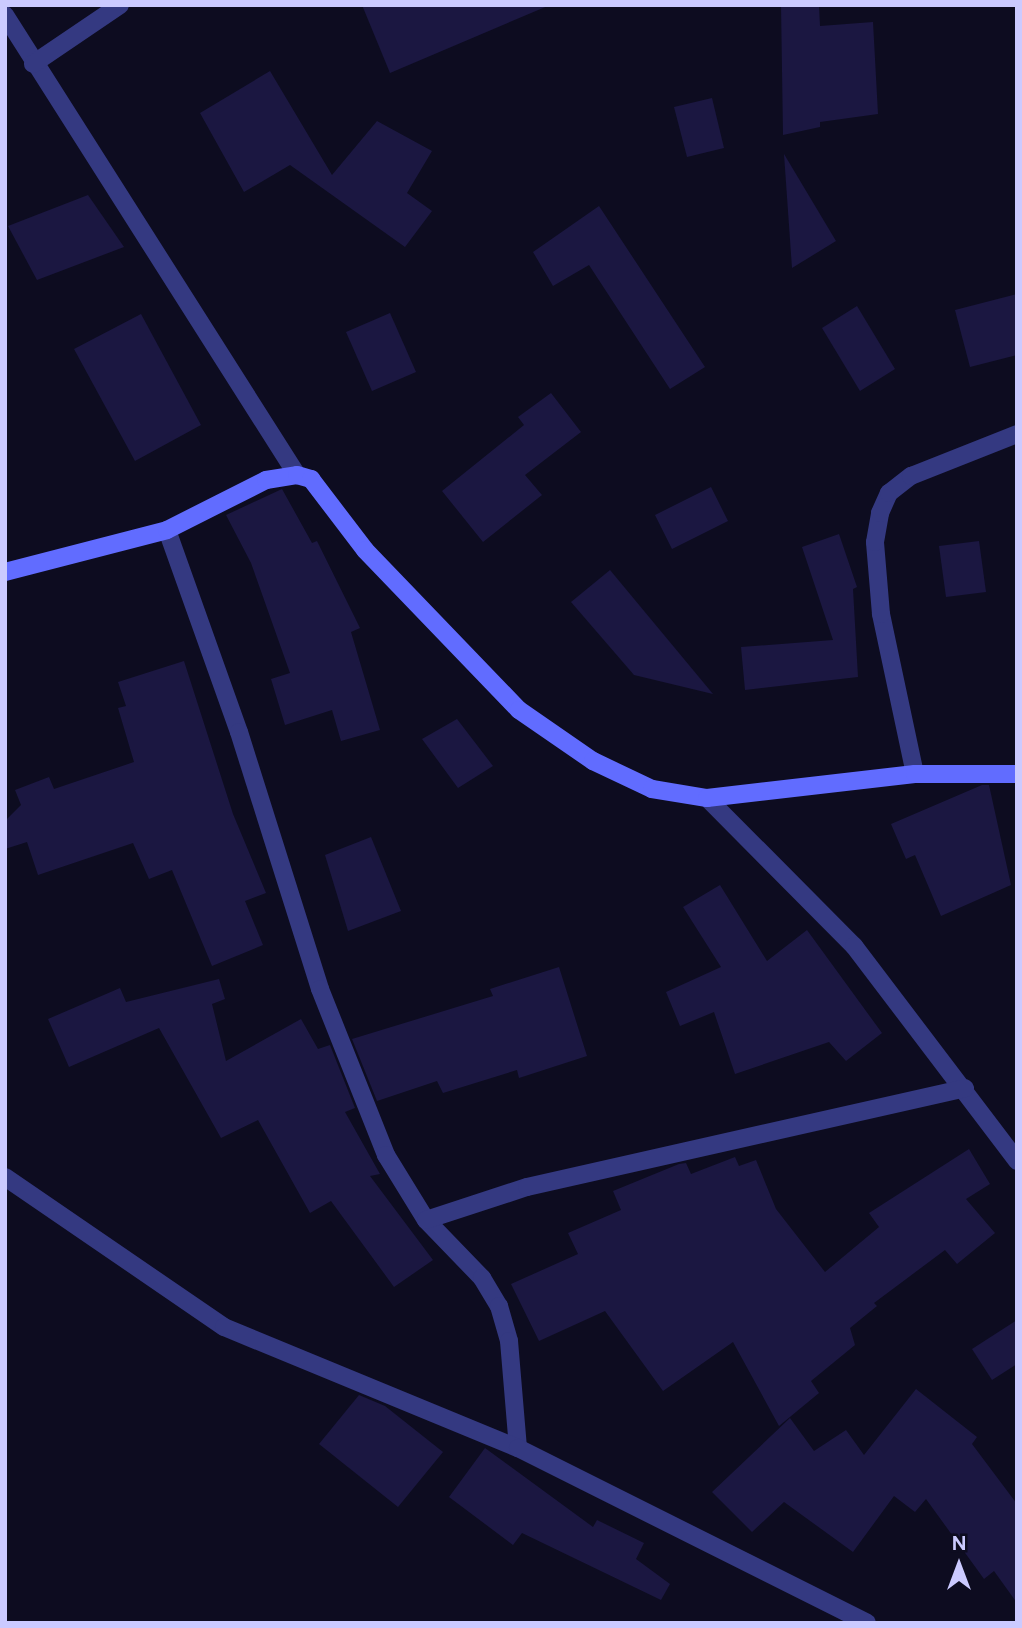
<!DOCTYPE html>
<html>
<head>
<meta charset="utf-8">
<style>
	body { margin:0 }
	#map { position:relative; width:1022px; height:1628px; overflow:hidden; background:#0d0c20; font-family:Figtree,sans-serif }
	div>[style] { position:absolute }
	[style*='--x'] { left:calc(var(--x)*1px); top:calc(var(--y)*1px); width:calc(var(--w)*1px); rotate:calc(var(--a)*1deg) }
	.building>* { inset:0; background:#1b1741 }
	.street>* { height:18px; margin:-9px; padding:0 9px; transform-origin:9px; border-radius:9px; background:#343981 }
	.secondary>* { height:18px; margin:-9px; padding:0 9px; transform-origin:9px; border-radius:9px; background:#616cff }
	span { translate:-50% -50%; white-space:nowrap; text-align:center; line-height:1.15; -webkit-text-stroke:5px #0d0c20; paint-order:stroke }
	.frame { position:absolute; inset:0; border:7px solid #cbcaff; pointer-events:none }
	.north { position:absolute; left:924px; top:1530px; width:70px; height:70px; -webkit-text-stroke:5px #0d0c20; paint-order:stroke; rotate:0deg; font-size:19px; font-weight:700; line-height:28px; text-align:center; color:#cbcaff }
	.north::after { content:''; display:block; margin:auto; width:24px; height:32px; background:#cbcaff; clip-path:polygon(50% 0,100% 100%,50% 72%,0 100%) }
</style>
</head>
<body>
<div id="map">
	<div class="building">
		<div style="clip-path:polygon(362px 5px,550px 5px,390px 73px)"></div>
		<div style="clip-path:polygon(781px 5px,819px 5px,820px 26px,873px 22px,878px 114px,820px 122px,820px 127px,783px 135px)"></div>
		<div style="clip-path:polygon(270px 71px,332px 175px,377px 121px,432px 151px,407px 193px,432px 211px,405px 247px,290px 165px,244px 192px,200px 113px)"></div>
		<div style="clip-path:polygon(712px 98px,724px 148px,687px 157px,674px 107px)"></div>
		<div style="clip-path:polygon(784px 154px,836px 241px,792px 268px)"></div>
		<div style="clip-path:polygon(88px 195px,124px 247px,37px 280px,8px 226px)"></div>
		<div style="clip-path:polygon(599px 206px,705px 367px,670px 389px,589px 265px,553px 286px,533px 252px)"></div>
		<div style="clip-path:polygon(1017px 294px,1017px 355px,970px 367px,955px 310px)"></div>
		<div style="clip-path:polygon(857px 306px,895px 369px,860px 391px,822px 328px)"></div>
		<div style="clip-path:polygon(390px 313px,416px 372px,372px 391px,346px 332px)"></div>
		<div style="clip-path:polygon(141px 314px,201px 425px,135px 461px,74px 349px)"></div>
		<div style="clip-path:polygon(551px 393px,581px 432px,525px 475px,542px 495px,483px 542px,442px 491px,524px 425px,518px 417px)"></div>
		<div style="clip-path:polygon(711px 487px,728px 521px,672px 549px,655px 515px)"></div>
		<div style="clip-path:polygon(282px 489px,312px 543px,317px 541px,360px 628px,351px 632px,380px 730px,341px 741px,332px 710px,285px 725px,271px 679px,290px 673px,251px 563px,226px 515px)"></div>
		<div style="clip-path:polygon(839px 534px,857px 587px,853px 589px,858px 677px,745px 690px,741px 647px,833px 640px,802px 547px)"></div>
		<div style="clip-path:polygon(979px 541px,986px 592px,946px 597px,939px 546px)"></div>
		<div style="clip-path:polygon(610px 570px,713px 694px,634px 675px,571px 602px)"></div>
		<div style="clip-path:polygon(184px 661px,233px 814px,266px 893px,245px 901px,263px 945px,212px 966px,172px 870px,149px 879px,133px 843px,38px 875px,27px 842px,5px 849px,5px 821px,21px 805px,15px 790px,49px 777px,54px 789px,134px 762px,118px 708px,126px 706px,118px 682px)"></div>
		<div style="clip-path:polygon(457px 719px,493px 766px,458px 788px,422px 739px)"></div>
		<div style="clip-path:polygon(982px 785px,989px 785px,1011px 885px,941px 916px,915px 855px,906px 859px,891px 824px)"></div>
		<div style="clip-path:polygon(371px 837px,401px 911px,348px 931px,325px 855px)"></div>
		<div style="clip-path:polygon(720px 885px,767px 961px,807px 930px,882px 1033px,846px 1061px,829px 1042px,735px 1074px,714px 1012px,680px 1026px,666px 992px,721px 967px,683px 907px)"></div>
		<div style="clip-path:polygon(559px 967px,587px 1056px,519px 1078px,517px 1070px,443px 1093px,437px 1081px,377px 1101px,352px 1039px,493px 996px,490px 989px)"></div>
		<div style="clip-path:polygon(219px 979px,225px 999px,212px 1004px,226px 1061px,301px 1019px,318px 1049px,330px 1045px,355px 1108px,345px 1112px,380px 1174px,370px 1176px,433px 1260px,394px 1287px,331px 1201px,310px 1213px,258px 1120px,221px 1138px,159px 1028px,69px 1067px,48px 1019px,120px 988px,126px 1002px)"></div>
		<div style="clip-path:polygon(969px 1149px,990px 1184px,966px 1199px,995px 1233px,957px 1264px,945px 1250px,874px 1303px,877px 1306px,850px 1328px,855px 1345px,811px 1381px,819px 1393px,779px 1426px,733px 1342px,663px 1391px,605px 1311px,539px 1341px,511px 1284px,578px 1254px,568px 1233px,621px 1210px,613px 1191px,679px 1164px,686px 1163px,691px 1174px,735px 1157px,739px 1166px,756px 1160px,776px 1209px,825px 1272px,879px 1227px,869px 1213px)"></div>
		<div style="clip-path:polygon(1017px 1320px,1017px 1364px,992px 1380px,972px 1349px)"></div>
		<div style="clip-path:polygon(916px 1389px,977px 1437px,972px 1444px,1017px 1504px,1017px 1603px,994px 1571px,984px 1579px,926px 1499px,915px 1512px,894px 1496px,853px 1552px,784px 1502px,752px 1532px,712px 1492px,790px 1418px,814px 1451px,846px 1430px,864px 1455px)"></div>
		<div style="clip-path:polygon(359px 1395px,385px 1406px,443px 1452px,398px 1507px,319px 1444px)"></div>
		<div style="clip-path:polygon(485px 1448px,593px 1527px,597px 1520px,644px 1543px,636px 1559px,670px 1584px,661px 1600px,522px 1533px,513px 1545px,449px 1497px)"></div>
	</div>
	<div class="street">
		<div style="--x:5;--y:15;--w:545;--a:57.59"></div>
		<div style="--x:33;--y:64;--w:105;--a:-34.1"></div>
		<div style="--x:167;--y:530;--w:214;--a:70.4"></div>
		<div style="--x:239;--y:732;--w:269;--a:72.5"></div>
		<div style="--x:320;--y:989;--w:179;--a:68.3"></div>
		<div style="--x:386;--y:1155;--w:76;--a:58.4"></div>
		<div style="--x:426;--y:1220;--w:81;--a:46"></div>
		<div style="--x:482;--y:1278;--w:33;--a:59"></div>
		<div style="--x:499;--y:1306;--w:36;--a:74"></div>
		<div style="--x:509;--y:1341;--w:107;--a:85.2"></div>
		<div style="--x:915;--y:774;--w:164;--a:-102"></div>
		<div style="--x:881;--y:614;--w:72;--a:-94.8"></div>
		<div style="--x:875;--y:542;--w:29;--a:-80"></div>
		<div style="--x:880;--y:513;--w:22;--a:-66"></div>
		<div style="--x:889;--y:493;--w:28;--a:-38"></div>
		<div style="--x:911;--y:476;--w:114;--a:-21.6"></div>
		<div style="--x:707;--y:798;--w:209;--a:45.2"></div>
		<div style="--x:854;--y:946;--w:270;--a:52.8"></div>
		<div style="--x:5;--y:1177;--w:265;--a:34.4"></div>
		<div style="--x:224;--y:1327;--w:318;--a:22.4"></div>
		<div style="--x:518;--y:1448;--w:390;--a:26.6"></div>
		<div style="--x:426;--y:1220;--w:106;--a:-18.1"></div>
		<div style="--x:527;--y:1187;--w:449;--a:-12.7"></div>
	</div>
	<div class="secondary">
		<div style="--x:5;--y:572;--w:167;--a:-14.5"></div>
		<div style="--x:167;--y:530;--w:111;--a:-26.8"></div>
		<div style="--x:266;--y:480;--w:31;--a:-9"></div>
		<div style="--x:297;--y:475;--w:15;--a:16"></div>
		<div style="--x:311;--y:479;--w:89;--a:52.7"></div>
		<div style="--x:365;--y:550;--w:222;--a:46.1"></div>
		<div style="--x:519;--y:710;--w:90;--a:34.6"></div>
		<div style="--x:593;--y:761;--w:65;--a:25.4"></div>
		<div style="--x:652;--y:789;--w:56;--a:9.3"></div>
		<div style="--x:707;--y:798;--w:209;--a:-6.6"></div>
		<div style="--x:915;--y:774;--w:102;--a:0"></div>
	</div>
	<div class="frame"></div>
	<div class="north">N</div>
</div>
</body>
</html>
